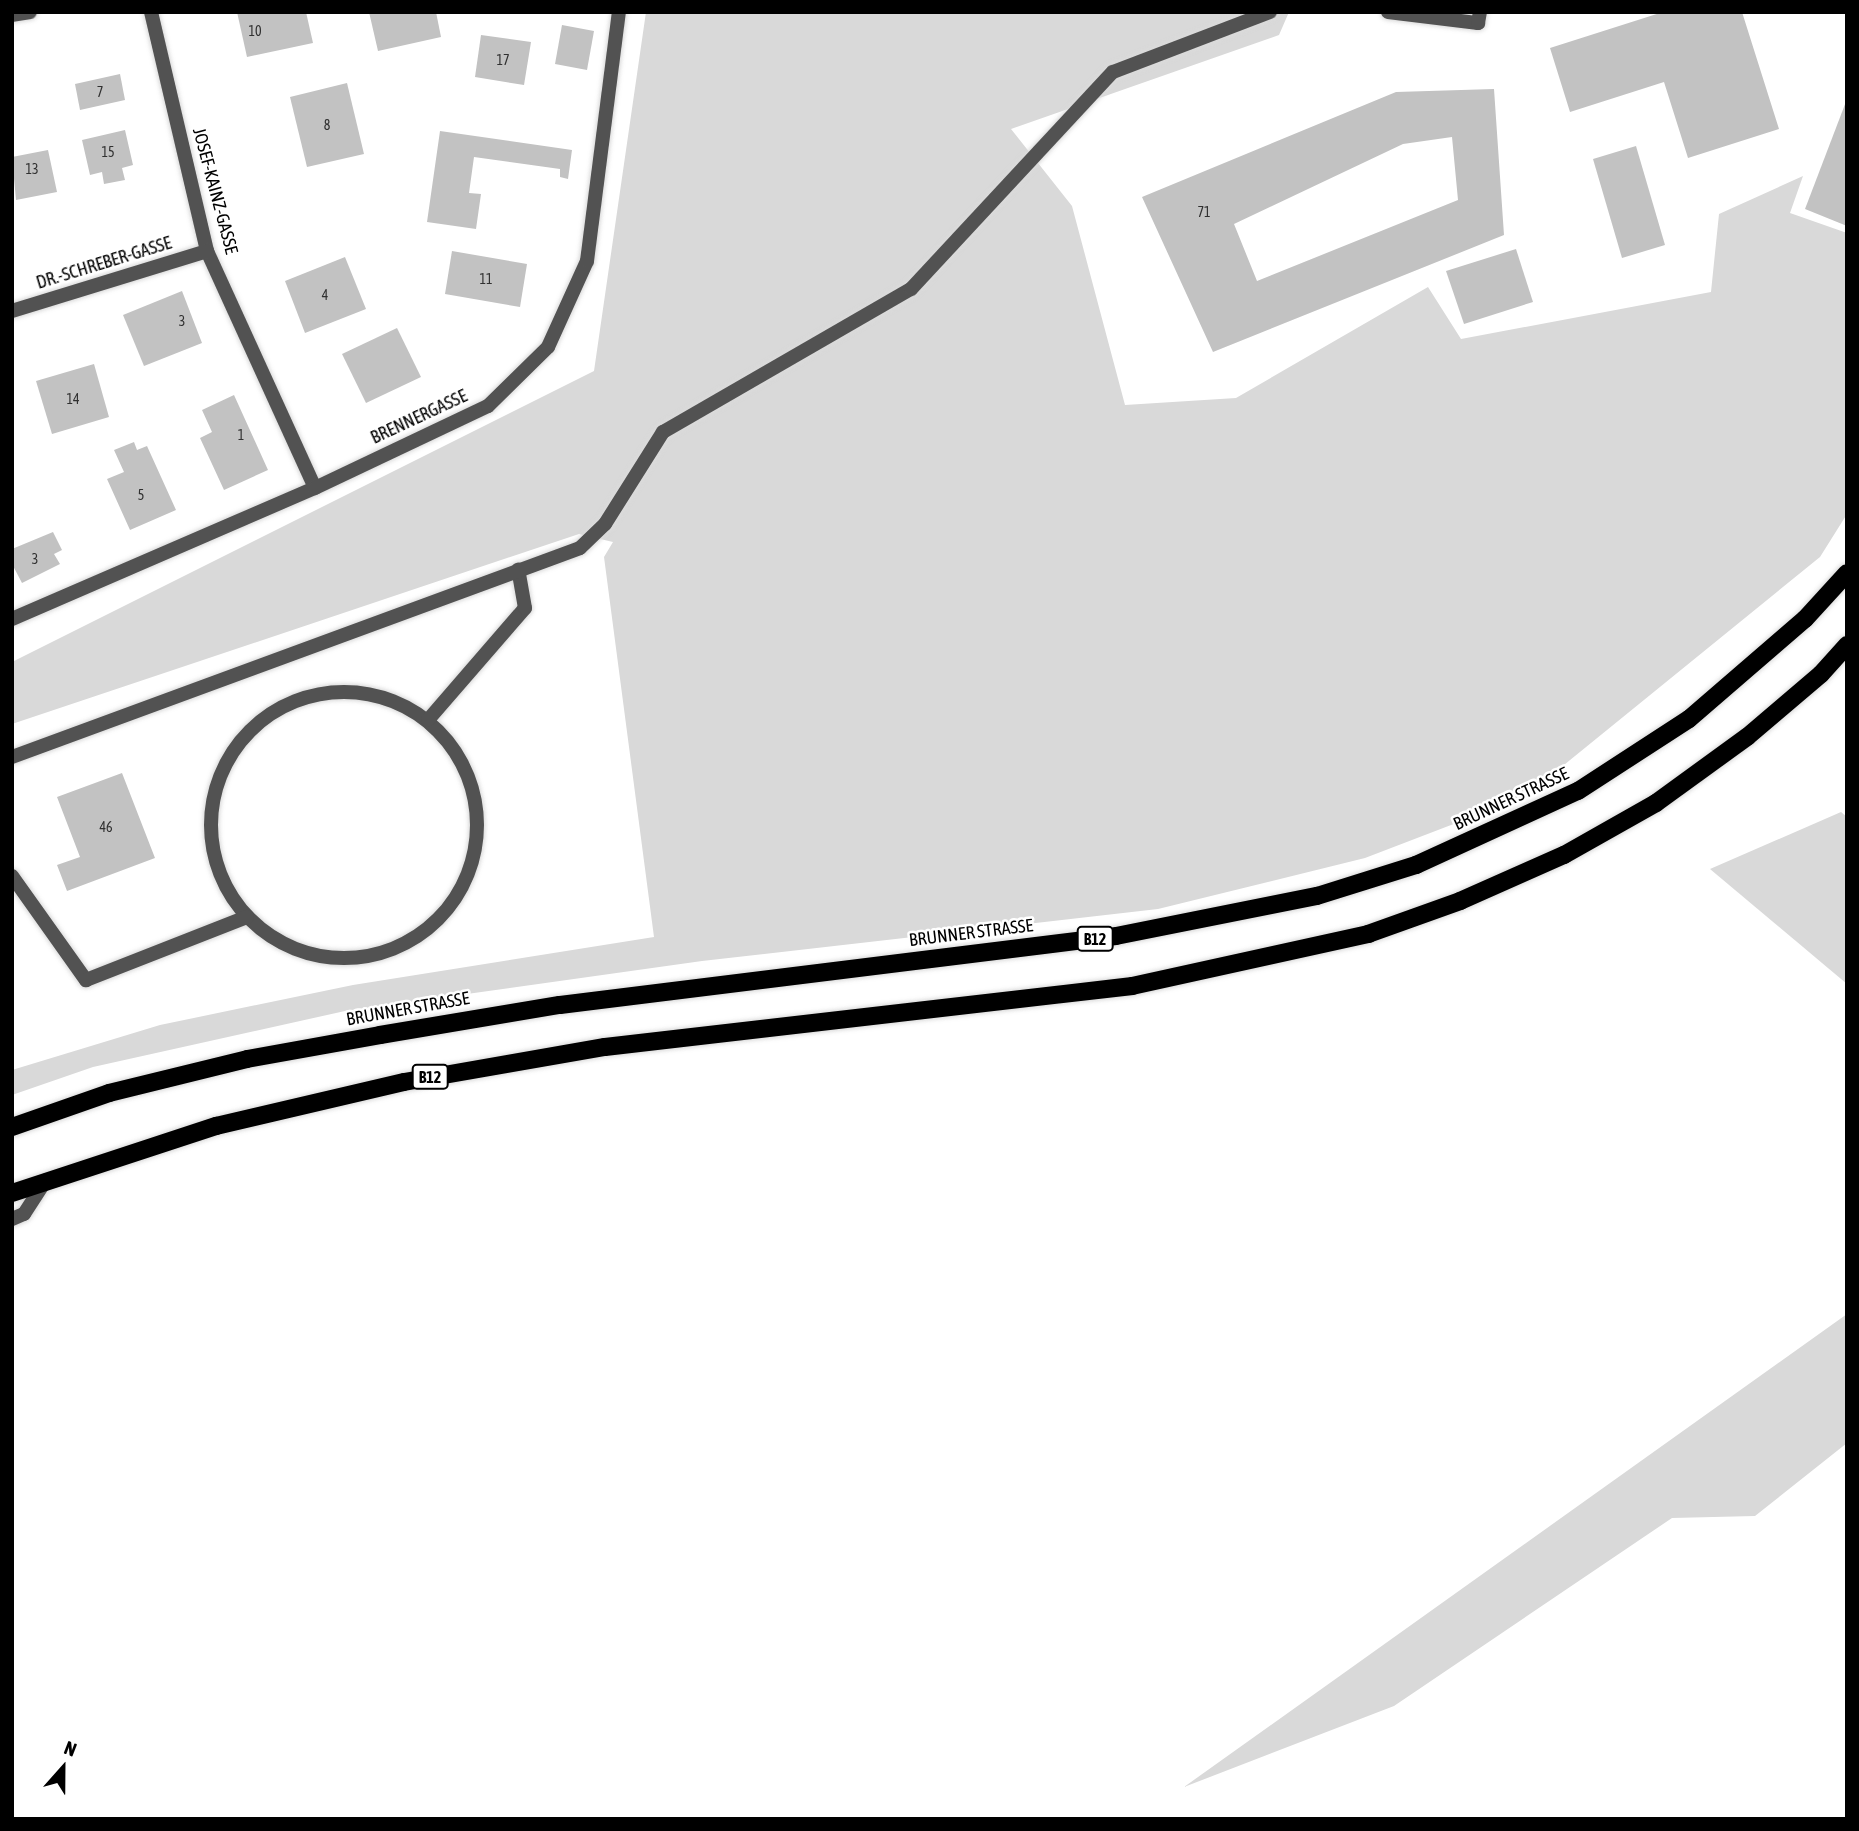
<!DOCTYPE html>
<html>
<head>
<meta charset="utf-8">
<style>
	body { margin:0 }
	#map { position:relative; width:1859px; height:1831px; overflow:hidden; background:#fff; font-family:"Asap Condensed",sans-serif }
	div>[style] { position:absolute }
	[style*='--x'] { left:calc(var(--x)*1px); top:calc(var(--y)*1px); width:calc(var(--w)*1px); rotate:calc(var(--a)*1deg) }
	.green>* { inset:0; background:#d9d9d9 }
	.building>* { inset:0; background:#c2c2c2 }
	.roads { filter:drop-shadow(0 0 2px #dbdbdb) drop-shadow(0 0 2px #dbdbdb) }
	.lane>* { height:14px; margin:-7px; padding:0 7px; transform-origin:7px; border-radius:7px; background:#525252 }
	.lane>.ring { margin:-7px; padding:0; box-sizing:content-box; background:none; border:14px solid #525252; border-radius:50% }
	.street>* { height:14px; margin:-7px; padding:0 7px; transform-origin:7px; border-radius:7px; background:#525252 }
	.primary>* { height:18px; margin:-9px; padding:0 9px; transform-origin:9px; border-radius:9px; background:#000 }
	span { translate:-50% -50%; white-space:nowrap; text-align:center; line-height:1.15; -webkit-text-stroke:5px #fff; paint-order:stroke }
	.number-label { font-size:14px; color:#303030 }
	.number-label span { -webkit-text-stroke-width:0 }
	.shield-label span { padding:2px 5px; background:#fff; border:2px solid; border-radius:5px; -webkit-text-stroke-width:0 }
	.shield-label { font-size:16px; color:#000; font-weight:700 }
	.street-label { font-size:18px; color:#000 }
	.frame { position:absolute; inset:0; border:14px solid #000; pointer-events:none }
	.north { position:absolute; left:28px; top:1733px; width:70px; height:70px; -webkit-text-stroke:5px #fff; paint-order:stroke; rotate:21deg; font-size:19px; font-weight:700; line-height:28px; text-align:center; color:#000 }
	.north::after { content:''; display:block; margin:auto; width:24px; height:32px; background:#000; clip-path:polygon(50% 0,100% 100%,50% 72%,0 100%) }
</style>
</head>
<body>
<div id="map">
	<div class="green">
		<div style="clip-path:polygon(646px 12px,1289px 12px,1279px 35px,1011px 129px,1072px 206px,1125px 405px,1236px 398px,1428px 287px,1461px 339px,1711px 292px,1719px 214px,1803px 176px,1790px 213px,1847px 233px,1847px 514px,1820px 557px,1559px 769px,1511px 802px,1365px 858px,1158px 909px,702px 961px,345px 1011px,93px 1067px,12px 1095px,12px 1070px,160px 1025px,353px 985px,654px 937px,604px 557px,613px 542px,579px 534px,12px 724px,12px 662px,594px 371px)"></div>
		<div style="clip-path:polygon(1841px 812px,1847px 817px,1847px 984px,1710px 869px)"></div>
		<div style="clip-path:polygon(1847px 1314px,1847px 1443px,1755px 1516px,1672px 1518px,1394px 1706px,1184px 1787px)"></div>
	</div>
	<div class="building">
		<div style="clip-path:polygon(237px 12px,306px 12px,313px 43px,247px 57px)"></div>
		<div style="clip-path:polygon(369px 12px,436px 12px,441px 37px,378px 51px)"></div>
		<div style="clip-path:polygon(1663px 12px,1742px 12px,1779px 129px,1688px 158px,1664px 82px,1570px 112px,1550px 48px)"></div>
		<div style="clip-path:polygon(562px 25px,594px 31px,587px 70px,555px 64px)"></div>
		<div style="clip-path:polygon(481px 35px,531px 42px,524px 85px,475px 77px)"></div>
		<div style="clip-path:polygon(120px 74px,125px 100px,80px 110px,75px 84px)"></div>
		<div style="clip-path:polygon(347px 83px,364px 154px,307px 167px,290px 97px)"></div>
		<div style="clip-path:polygon(evenodd,1494px 89px,1504px 235px,1213px 352px,1142px 197px,1396px 92px,1494px 89px,1452px 137px,1458px 200px,1257px 281px,1234px 224px,1403px 144px,1452px 137px)"></div>
		<div style="clip-path:polygon(1847px 99px,1847px 226px,1805px 209px)"></div>
		<div style="clip-path:polygon(125px 130px,133px 165px,122px 168px,125px 180px,104px 184px,102px 172px,90px 175px,82px 140px)"></div>
		<div style="clip-path:polygon(440px 131px,572px 150px,568px 179px,560px 177px,560px 169px,474px 157px,469px 193px,481px 194px,476px 229px,427px 222px)"></div>
		<div style="clip-path:polygon(1636px 146px,1665px 245px,1622px 258px,1593px 159px)"></div>
		<div style="clip-path:polygon(48px 150px,57px 192px,16px 200px,12px 157px)"></div>
		<div style="clip-path:polygon(1516px 249px,1533px 302px,1464px 324px,1446px 271px)"></div>
		<div style="clip-path:polygon(452px 251px,527px 264px,520px 307px,445px 294px)"></div>
		<div style="clip-path:polygon(345px 257px,366px 309px,305px 333px,285px 281px)"></div>
		<div style="clip-path:polygon(182px 291px,202px 343px,144px 366px,123px 315px)"></div>
		<div style="clip-path:polygon(397px 328px,421px 377px,366px 403px,342px 354px)"></div>
		<div style="clip-path:polygon(94px 364px,109px 417px,52px 434px,36px 381px)"></div>
		<div style="clip-path:polygon(234px 395px,268px 470px,224px 490px,200px 438px,212px 432px,202px 410px)"></div>
		<div style="clip-path:polygon(134px 442px,137px 450px,147px 446px,176px 510px,130px 530px,107px 479px,124px 472px,114px 450px)"></div>
		<div style="clip-path:polygon(53px 532px,62px 550px,54px 554px,60px 564px,22px 583px,12px 564px,12px 549px)"></div>
		<div style="clip-path:polygon(122px 773px,155px 858px,67px 891px,57px 865px,80px 857px,57px 797px)"></div>
	</div>
	<div class="roads">
		<div class="lane">
			<div style="--x:1388;--y:12;--w:91;--a:7"></div>
			<div style="--x:1478;--y:23;--w:11;--a:-80"></div>
			<div class="ring" style="left:211px;top:692px;width:252px;height:252px"></div>
			<div style="--x:428;--y:720;--w:148;--a:-49.1"></div>
			<div style="--x:525;--y:608;--w:39;--a:-100"></div>
			<div style="--x:12;--y:757;--w:605;--a:-20.2"></div>
			<div style="--x:580;--y:548;--w:35;--a:-44"></div>
			<div style="--x:605;--y:524;--w:109;--a:-57.8"></div>
			<div style="--x:663;--y:432;--w:286;--a:-30"></div>
			<div style="--x:911;--y:289;--w:296;--a:-47.1"></div>
			<div style="--x:1113;--y:72;--w:168;--a:-20.9"></div>
			<div style="--x:12;--y:876;--w:128;--a:54.6"></div>
			<div style="--x:86;--y:980;--w:173;--a:-21.4"></div>
			<div style="--x:12;--y:1219;--w:13;--a:-23"></div>
			<div style="--x:24;--y:1214;--w:40;--a:-57.1"></div>
		</div>
		<div class="street">
			<div style="--x:151;--y:12;--w:245;--a:76.8"></div>
			<div style="--x:207;--y:251;--w:260;--a:65.5"></div>
			<div style="--x:12;--y:15;--w:18;--a:-9"></div>
			<div style="--x:12;--y:311;--w:204;--a:-17.1"></div>
			<div style="--x:12;--y:619;--w:330;--a:-23.4"></div>
			<div style="--x:315;--y:488;--w:191;--a:-25.4"></div>
			<div style="--x:488;--y:406;--w:84;--a:-44.5"></div>
			<div style="--x:548;--y:347;--w:94;--a:-65.6"></div>
			<div style="--x:587;--y:261;--w:251;--a:-82.7"></div>
		</div>
		<div class="primary">
			<div style="--x:12;--y:1127;--w:103;--a:-19.3"></div>
			<div style="--x:109;--y:1093;--w:142;--a:-13.8"></div>
			<div style="--x:247;--y:1059;--w:135;--a:-10.2"></div>
			<div style="--x:380;--y:1035;--w:182;--a:-9.5"></div>
			<div style="--x:560;--y:1005;--w:560;--a:-7.07"></div>
			<div style="--x:1116;--y:936;--w:205;--a:-11.3"></div>
			<div style="--x:1317;--y:896;--w:104;--a:-17.4"></div>
			<div style="--x:1416;--y:865;--w:178;--a:-24.6"></div>
			<div style="--x:1578;--y:791;--w:132;--a:-33"></div>
			<div style="--x:1689;--y:719;--w:153;--a:-40.8"></div>
			<div style="--x:1805;--y:619;--w:62;--a:-47.6"></div>
			<div style="--x:12;--y:1193;--w:215;--a:-18.2"></div>
			<div style="--x:216;--y:1126;--w:193;--a:-13.2"></div>
			<div style="--x:404;--y:1082;--w:204;--a:-9.9"></div>
			<div style="--x:605;--y:1047;--w:531;--a:-6.6"></div>
			<div style="--x:1132;--y:986;--w:242;--a:-12.4"></div>
			<div style="--x:1368;--y:934;--w:98;--a:-19.7"></div>
			<div style="--x:1460;--y:901;--w:114;--a:-23.9"></div>
			<div style="--x:1564;--y:855;--w:106;--a:-29.5"></div>
			<div style="--x:1656;--y:803;--w:112;--a:-36"></div>
			<div style="--x:1747;--y:737;--w:97;--a:-40.4"></div>
			<div style="--x:1821;--y:674;--w:39;--a:-48"></div>
		</div>
	</div>
	<div class="number-label">
		<span style="left:255px;top:31px">10</span>
		<span style="left:503px;top:60px">17</span>
		<span style="left:100px;top:92px">7</span>
		<span style="left:327px;top:125px">8</span>
		<span style="left:108px;top:152px">15</span>
		<span style="left:32px;top:169px">13</span>
		<span style="left:1204px;top:212px">71</span>
		<span style="left:486px;top:279px">11</span>
		<span style="left:325px;top:295px">4</span>
		<span style="left:182px;top:321px">3</span>
		<span style="left:73px;top:399px">14</span>
		<span style="left:241px;top:435px">1</span>
		<span style="left:141px;top:495px">5</span>
		<span style="left:35px;top:559px">3</span>
		<span style="left:106px;top:827px">46</span>
	</div>
	<div class="shield-label">
		<span style="left:1095px;top:939px">B12</span>
		<span style="left:430px;top:1077px">B12</span>
	</div>
	<div class="street-label">
		<span style="left:215px;top:191px;rotate:75deg">JOSEF-KAINZ-GASSE</span>
		<span style="left:104px;top:263px;rotate:-17deg">DR.-SCHREBER-GASSE</span>
		<span style="left:419px;top:417px;rotate:-25deg">BRENNERGASSE</span>
		<span style="left:1511px;top:799px;rotate:-25deg">BRUNNER STRASSE</span>
		<span style="left:971px;top:933px;rotate:-7deg">BRUNNER STRASSE</span>
		<span style="left:408px;top:1009px;rotate:-10deg">BRUNNER STRASSE</span>
	</div>
	<div class="frame"></div>
	<div class="north">N</div>
</div>
</body>
</html>
